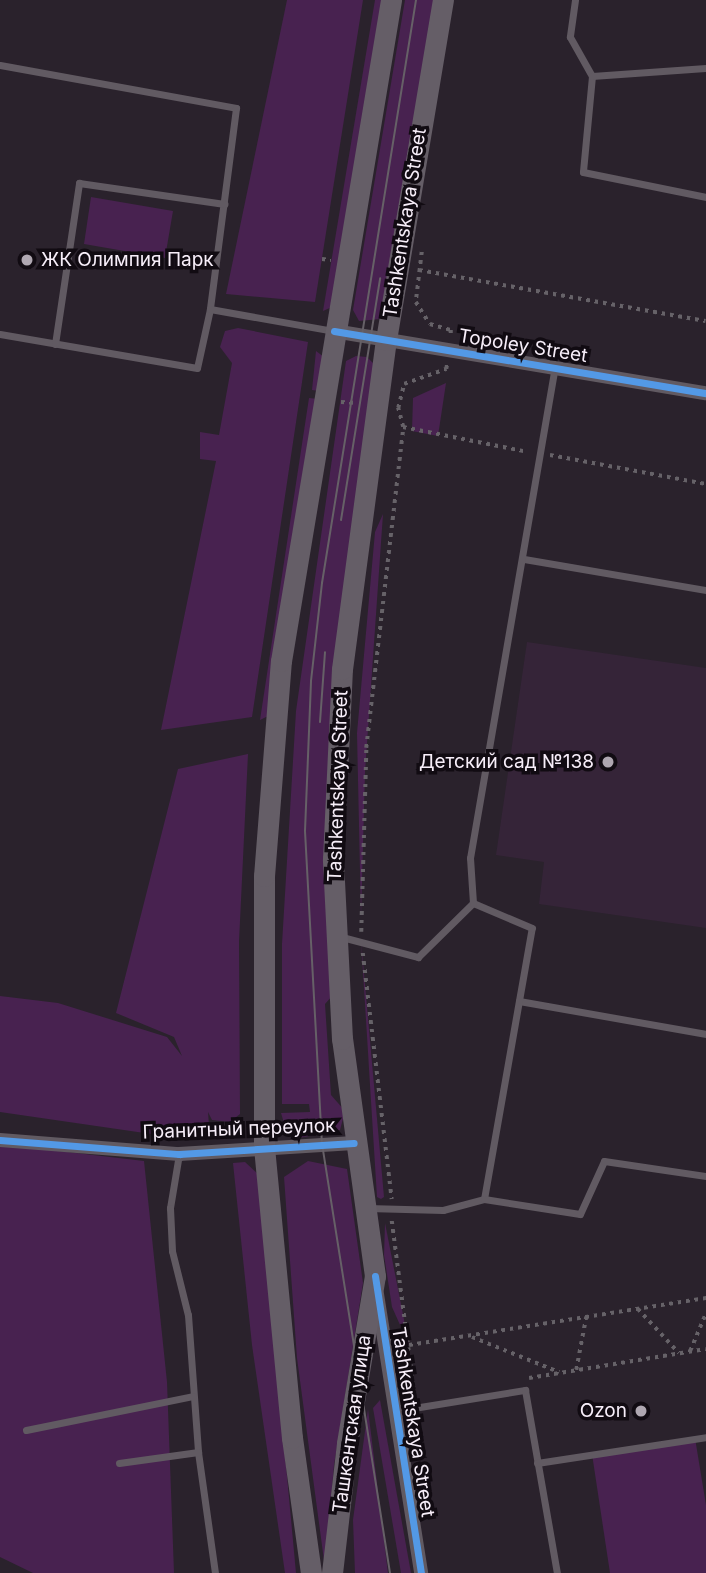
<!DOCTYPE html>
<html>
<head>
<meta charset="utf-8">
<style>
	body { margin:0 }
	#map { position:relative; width:706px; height:1573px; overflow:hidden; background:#2a222c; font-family:Inter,sans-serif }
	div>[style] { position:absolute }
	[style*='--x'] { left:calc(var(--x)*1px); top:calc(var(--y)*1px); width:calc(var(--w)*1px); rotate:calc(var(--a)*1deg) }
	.built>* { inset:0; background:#352438 }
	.green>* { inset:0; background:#482250 }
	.path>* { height:3.5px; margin-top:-1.75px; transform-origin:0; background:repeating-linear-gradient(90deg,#666268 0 3.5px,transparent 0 8.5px) }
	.service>* { height:7px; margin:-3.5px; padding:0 3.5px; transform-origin:3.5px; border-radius:3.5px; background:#615a62 }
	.minor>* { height:14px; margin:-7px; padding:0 7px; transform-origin:7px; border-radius:7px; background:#615a62 }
	.secondary>* { height:21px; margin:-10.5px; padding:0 10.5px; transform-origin:10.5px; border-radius:10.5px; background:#655e67 }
	.tram>* { height:2px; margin:-1px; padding:0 1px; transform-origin:1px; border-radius:1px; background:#666067 }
	.cycleway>* { height:7px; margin:-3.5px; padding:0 3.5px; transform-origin:3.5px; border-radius:3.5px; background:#5399e6 }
	.dots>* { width:19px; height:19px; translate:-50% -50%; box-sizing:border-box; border:4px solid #110b12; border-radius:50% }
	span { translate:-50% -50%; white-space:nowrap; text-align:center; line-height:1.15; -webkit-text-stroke:7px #110b12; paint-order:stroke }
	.street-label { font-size:19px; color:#f7eef9 }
	.poi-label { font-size:19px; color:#f7eef9 }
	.left { translate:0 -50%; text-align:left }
	.right { translate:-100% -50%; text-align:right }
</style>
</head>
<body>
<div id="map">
	<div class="built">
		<div style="clip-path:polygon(527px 642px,706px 668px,706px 928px,539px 904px,544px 862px,496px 855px)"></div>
	</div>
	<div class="green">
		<div style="clip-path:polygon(287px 0,363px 0,315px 302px,226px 294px)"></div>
		<div style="clip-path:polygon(375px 0,385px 0,332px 307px,323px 311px)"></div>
		<div style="clip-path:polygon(405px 0,437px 0,380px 319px,359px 321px,353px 310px)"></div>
		<div style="clip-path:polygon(91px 197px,173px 211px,165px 258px,84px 244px)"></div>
		<div style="clip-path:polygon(238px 328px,308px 342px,252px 717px,161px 730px,216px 461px,200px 459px,200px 432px,219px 435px,232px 363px,220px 347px,225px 331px)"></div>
		<div style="clip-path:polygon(316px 351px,324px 357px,319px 391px,312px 390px)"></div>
		<div style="clip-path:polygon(356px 356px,367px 357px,381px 371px,346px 595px,333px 995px,325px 1004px,331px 1095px,345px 1111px,340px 1130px,299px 1138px,286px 1130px,281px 1113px,310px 1112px,309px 1104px,282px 1104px,282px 944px,296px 711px,346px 361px)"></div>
		<div style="clip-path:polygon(446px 383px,438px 436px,412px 431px,413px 398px)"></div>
		<div style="clip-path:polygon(309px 398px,318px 399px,270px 715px,260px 720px)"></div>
		<div style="clip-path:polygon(383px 514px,365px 772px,361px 918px,357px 733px,375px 532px)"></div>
		<div style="clip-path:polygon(248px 754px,239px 942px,240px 1114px,230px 1122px,212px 1120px,208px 1112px,209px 1125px,172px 1137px,0 1112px,0 996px,58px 1003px,167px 1037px,182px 1056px,174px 1037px,116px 1013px,178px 769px)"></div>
		<div style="clip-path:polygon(361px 940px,384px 1197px,381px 1199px,377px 1197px)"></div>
		<div style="clip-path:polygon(0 1144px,144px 1161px,167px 1382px,174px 1573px,33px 1573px,0 1557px)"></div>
		<div style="clip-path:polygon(308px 1161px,347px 1169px,363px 1283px,334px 1465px,325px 1568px,297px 1358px,284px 1177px)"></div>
		<div style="clip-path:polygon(245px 1162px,259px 1175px,296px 1573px,285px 1573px,252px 1345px,233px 1163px)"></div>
		<div style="clip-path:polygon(385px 1223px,409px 1345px,392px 1307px,384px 1255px)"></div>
		<div style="clip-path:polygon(380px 1400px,411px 1573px,401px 1573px,373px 1408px)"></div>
		<div style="clip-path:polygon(368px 1409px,388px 1573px,355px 1573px,353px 1520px)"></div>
		<div style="clip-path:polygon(695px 1438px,706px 1505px,706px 1573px,610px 1573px,592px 1454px)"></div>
	</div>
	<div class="path">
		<div style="--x:422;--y:252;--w:50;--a:96.8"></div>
		<div style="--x:416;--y:302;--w:26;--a:58"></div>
		<div style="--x:430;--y:324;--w:22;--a:16"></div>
		<div style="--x:451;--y:330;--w:5;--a:90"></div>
		<div style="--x:322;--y:259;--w:9;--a:6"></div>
		<div style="--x:419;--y:270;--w:291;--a:10.1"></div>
		<div style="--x:341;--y:402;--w:17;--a:3"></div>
		<div style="--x:403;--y:427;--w:127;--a:11.3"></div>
		<div style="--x:550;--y:455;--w:159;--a:10.5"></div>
		<div style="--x:361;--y:932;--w:184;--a:-88.4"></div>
		<div style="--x:366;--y:748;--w:323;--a:-83.4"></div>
		<div style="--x:403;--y:427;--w:20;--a:-105"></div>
		<div style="--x:398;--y:408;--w:25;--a:-76"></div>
		<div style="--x:404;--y:384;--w:45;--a:-19.7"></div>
		<div style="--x:446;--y:369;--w:5;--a:-79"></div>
		<div style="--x:363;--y:953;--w:248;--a:83.3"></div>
		<div style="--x:392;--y:1221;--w:177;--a:82.6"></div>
		<div style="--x:638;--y:1309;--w:60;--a:47"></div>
		<div style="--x:472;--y:1337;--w:94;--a:21.9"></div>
		<div style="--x:409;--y:1345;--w:301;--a:-9"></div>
		<div style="--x:690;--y:1351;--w:41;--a:-67.2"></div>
		<div style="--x:576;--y:1370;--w:54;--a:-79.3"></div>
		<div style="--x:529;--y:1378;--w:179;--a:-9.3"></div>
	</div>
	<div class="service">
		<div style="--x:575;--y:0;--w:37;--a:98"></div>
		<div style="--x:570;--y:37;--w:45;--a:60.6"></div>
		<div style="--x:592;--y:76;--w:96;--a:95.4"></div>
		<div style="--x:583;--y:172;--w:126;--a:11.5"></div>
		<div style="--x:0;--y:65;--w:240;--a:10.3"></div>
		<div style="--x:236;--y:108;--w:203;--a:97.4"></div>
		<div style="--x:210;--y:309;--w:60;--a:102.4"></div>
		<div style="--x:197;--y:368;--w:200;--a:-170.2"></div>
		<div style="--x:592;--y:76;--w:114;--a:-4"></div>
		<div style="--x:210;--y:309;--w:125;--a:10.1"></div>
		<div style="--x:55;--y:344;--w:163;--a:-81.5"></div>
		<div style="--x:79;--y:183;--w:147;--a:8.2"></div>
		<div style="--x:524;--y:559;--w:185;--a:9.7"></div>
		<div style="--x:338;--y:936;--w:83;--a:14.7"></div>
		<div style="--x:418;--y:957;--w:77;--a:-44.5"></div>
		<div style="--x:519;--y:1001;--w:190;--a:10"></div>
		<div style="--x:179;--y:1154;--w:55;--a:99.5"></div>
		<div style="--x:170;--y:1208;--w:43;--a:87.3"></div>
		<div style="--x:172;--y:1251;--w:66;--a:76"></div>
		<div style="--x:188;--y:1315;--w:137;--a:85.8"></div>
		<div style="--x:198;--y:1452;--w:122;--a:82"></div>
		<div style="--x:484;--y:1199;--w:275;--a:-80"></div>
		<div style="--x:532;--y:928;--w:64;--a:-157"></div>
		<div style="--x:473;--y:903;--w:45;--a:-93.8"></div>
		<div style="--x:470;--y:858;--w:498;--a:-80.2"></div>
		<div style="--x:367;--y:1208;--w:76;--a:1.5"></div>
		<div style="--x:443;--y:1210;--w:42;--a:-15"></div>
		<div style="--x:484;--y:1199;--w:97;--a:8.9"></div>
		<div style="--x:580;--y:1214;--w:58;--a:-65.6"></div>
		<div style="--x:604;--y:1161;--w:103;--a:8.4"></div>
		<div style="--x:395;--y:1411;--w:132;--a:-9.2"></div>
		<div style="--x:525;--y:1390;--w:186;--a:80.1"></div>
		<div style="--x:26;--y:1430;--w:170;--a:-11.5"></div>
		<div style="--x:119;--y:1463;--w:80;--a:-7.9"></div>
		<div style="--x:537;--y:1463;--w:171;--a:-8.7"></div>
	</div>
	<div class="minor">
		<div style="--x:334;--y:331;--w:377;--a:9.5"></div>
		<div style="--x:0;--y:1140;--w:180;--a:4.5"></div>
		<div style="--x:179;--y:1154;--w:175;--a:-3.6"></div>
		<div style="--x:377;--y:1294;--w:282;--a:81"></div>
	</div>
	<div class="secondary">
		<div style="--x:311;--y:1573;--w:136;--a:-98"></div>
		<div style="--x:292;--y:1438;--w:290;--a:-95.5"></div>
		<div style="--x:264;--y:1149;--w:273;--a:-90"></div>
		<div style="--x:264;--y:876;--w:216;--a:-85.5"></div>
		<div style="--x:281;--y:661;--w:670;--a:-80.55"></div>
		<div style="--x:332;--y:1573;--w:131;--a:-83.4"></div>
		<div style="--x:347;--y:1443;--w:169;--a:-80.5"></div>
		<div style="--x:375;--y:1276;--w:239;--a:-97.9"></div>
		<div style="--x:342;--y:1039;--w:180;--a:-92.9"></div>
		<div style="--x:333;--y:859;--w:190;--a:-87.3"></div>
		<div style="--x:342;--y:669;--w:332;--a:-82.4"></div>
		<div style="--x:386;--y:340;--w:345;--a:-80.5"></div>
	</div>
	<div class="tram">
		<div style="--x:341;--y:520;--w:245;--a:-80.8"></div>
		<div style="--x:320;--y:722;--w:70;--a:-85.9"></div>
		<div style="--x:390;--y:1573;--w:433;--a:-99"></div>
		<div style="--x:322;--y:1145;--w:314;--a:-93.1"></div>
		<div style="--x:305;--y:831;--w:150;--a:-87.7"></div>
		<div style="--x:311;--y:681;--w:99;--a:-83.6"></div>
		<div style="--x:322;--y:583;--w:591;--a:-80.84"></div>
	</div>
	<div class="cycleway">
		<div style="--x:334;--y:331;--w:377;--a:9.5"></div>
		<div style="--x:0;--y:1140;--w:180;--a:4.5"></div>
		<div style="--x:179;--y:1154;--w:175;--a:-3.6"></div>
		<div style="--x:375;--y:1276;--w:301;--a:81.2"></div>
	</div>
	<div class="dots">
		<div style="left:27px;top:260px;background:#afa7b1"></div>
		<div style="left:608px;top:762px;background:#afa7b1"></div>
		<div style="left:641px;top:1411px;background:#afa7b1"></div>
	</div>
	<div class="street-label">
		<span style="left:405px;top:223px;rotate:-81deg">Tashkentskaya Street</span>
		<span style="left:523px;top:346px;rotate:9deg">Topoley Street</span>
		<span style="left:338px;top:786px;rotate:-88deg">Tashkentskaya Street</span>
		<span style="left:239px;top:1129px;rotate:-2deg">Гранитный переулок</span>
		<span style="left:413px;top:1422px;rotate:81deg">Tashkentskaya Street</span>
		<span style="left:352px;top:1424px;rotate:-82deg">Ташкентская улица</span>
	</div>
	<div class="poi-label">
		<span class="left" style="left:41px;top:260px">ЖК Олимпия Парк</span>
		<span class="right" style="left:594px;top:762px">Детский сад №138</span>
		<span class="right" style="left:627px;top:1411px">Ozon</span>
	</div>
</div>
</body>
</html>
